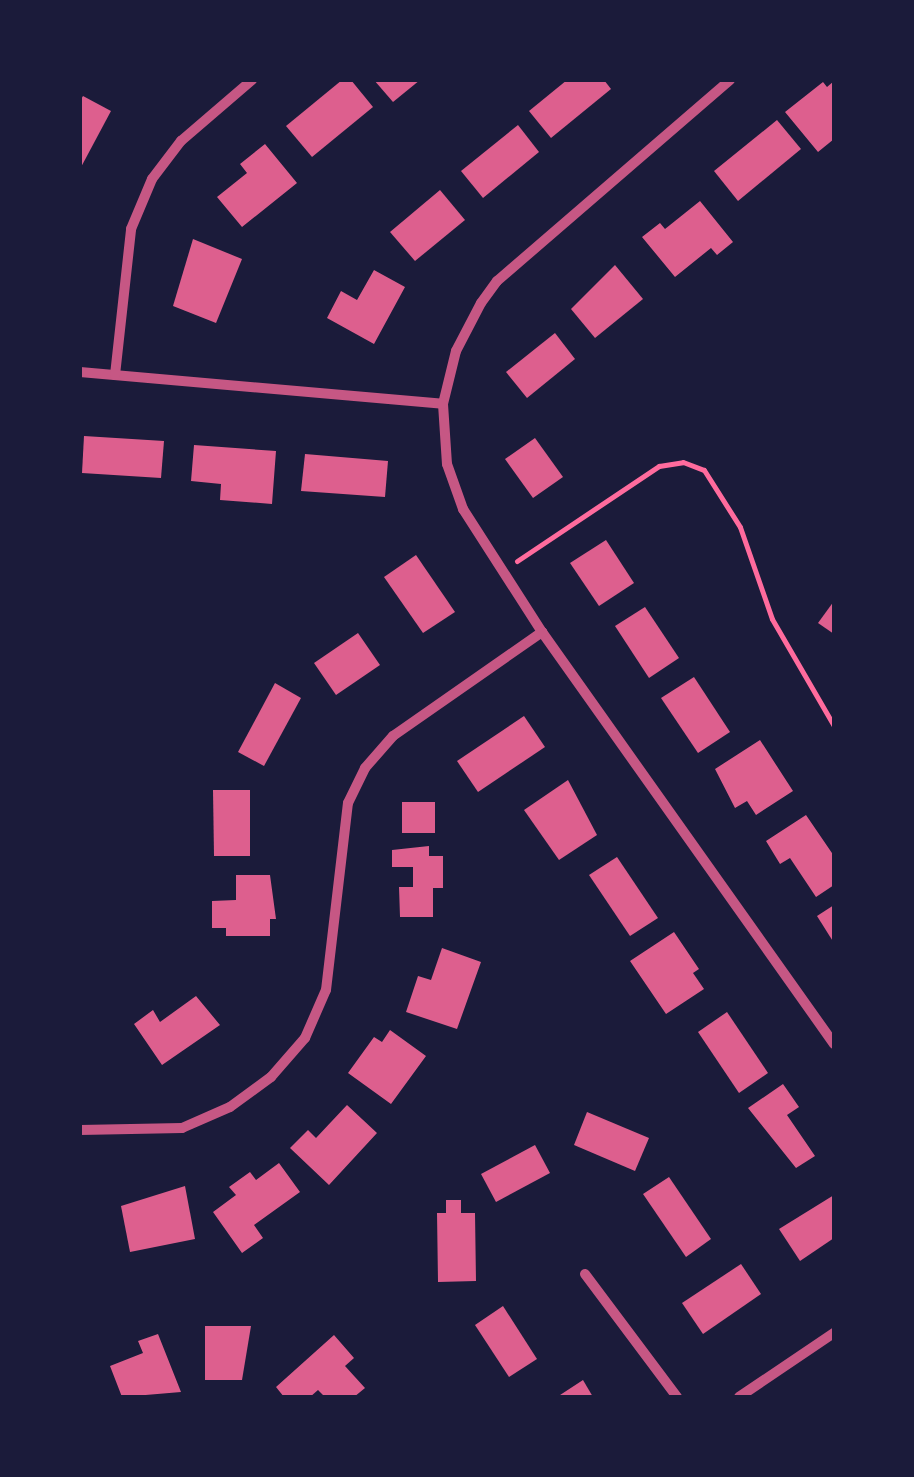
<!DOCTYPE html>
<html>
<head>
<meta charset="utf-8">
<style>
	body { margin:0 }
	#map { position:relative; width:914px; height:1477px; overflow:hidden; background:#1b1b3a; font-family:Roboto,sans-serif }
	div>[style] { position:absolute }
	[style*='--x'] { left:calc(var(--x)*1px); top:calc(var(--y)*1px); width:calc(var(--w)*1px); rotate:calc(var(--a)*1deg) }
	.building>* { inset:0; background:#dd5f8e }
	.path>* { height:5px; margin:-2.5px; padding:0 2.5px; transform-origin:2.5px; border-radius:2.5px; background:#ff6b9d }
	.minor>* { height:10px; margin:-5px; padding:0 5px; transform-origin:5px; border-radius:5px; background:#c65784 }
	span { translate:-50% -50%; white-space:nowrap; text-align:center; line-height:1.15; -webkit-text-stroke:8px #1b1b3a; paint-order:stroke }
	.frame { position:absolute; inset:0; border:82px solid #1b1b3a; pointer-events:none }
</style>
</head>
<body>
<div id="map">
	<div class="building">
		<div style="clip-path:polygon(342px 80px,351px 80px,373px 107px,312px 157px,286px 126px)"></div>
		<div style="clip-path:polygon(374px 80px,420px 80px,393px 102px)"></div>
		<div style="clip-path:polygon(567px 80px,604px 80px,611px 89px,551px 138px,529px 111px)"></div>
		<div style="clip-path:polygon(834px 81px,834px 139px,818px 152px,785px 112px,823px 82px,827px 87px)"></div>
		<div style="clip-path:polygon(83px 96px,111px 111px,80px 169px,80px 101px)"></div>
		<div style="clip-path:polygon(777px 120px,801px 149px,738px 201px,714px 171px)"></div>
		<div style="clip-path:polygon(518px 125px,539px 152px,483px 198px,461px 171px)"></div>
		<div style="clip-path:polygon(265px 144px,297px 183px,242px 227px,217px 197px,247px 173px,240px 164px)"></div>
		<div style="clip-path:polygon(440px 190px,465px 220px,415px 261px,390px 232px)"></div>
		<div style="clip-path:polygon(700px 201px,733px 242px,717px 255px,711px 248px,675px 277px,642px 237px,660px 223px,665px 229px)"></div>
		<div style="clip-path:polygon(193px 239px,242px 259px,216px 323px,173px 306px)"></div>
		<div style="clip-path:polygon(615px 265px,643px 299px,595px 338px,571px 309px)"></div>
		<div style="clip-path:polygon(374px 270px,405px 287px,374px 344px,327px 318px,341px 291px,357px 300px)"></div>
		<div style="clip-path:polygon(555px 333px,575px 359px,527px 398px,506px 372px)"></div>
		<div style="clip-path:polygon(84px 436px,164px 441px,161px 478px,82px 473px)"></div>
		<div style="clip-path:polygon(535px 438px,563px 477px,533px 498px,505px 459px)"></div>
		<div style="clip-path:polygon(194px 445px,276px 451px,272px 504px,220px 500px,221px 484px,191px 481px)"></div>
		<div style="clip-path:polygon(305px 454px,388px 461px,385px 497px,301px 491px)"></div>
		<div style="clip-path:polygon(606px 540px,634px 583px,599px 606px,570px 563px)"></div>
		<div style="clip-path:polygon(416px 555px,455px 612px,423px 633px,384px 577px)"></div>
		<div style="clip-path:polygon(834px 601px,834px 634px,818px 623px)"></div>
		<div style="clip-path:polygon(645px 607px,679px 658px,649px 678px,615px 626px)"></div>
		<div style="clip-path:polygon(358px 633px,380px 665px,336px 695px,314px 663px)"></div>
		<div style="clip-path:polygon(694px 677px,730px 732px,698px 753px,661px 698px)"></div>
		<div style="clip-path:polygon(275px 683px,301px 698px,264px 766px,238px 752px)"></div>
		<div style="clip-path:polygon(524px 716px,545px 747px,478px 792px,457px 761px)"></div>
		<div style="clip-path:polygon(760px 740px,793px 791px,756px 815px,747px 801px,735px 808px,715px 769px)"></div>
		<div style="clip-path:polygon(568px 780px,597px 835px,559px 860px,524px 810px)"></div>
		<div style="clip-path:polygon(213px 790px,250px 790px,250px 856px,214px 856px)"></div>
		<div style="clip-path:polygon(402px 802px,435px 802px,435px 833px,402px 833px)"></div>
		<div style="clip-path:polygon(806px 815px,834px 856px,834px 885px,816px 897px,790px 858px,780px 864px,766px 841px)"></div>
		<div style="clip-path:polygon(429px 846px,429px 856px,443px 856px,443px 888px,433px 888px,433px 917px,400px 917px,399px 887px,413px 887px,413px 867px,392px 867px,392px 850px)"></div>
		<div style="clip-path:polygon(617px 857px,658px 918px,630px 936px,589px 875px)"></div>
		<div style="clip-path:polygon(236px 875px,270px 875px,276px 919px,270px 919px,270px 936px,226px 936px,226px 928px,212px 928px,212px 901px,236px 900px)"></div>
		<div style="clip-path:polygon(834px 905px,834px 943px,817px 916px)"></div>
		<div style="clip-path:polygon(674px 932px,699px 969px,693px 973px,704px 989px,666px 1014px,630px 961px)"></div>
		<div style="clip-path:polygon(442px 948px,481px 962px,457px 1029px,406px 1012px,418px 976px,431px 980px)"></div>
		<div style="clip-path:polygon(196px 996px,220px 1025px,162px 1065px,134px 1024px,153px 1010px,160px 1022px)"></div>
		<div style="clip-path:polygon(727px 1012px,768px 1073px,739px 1093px,698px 1032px)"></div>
		<div style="clip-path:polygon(390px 1030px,426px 1056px,391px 1104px,348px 1073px,374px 1037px,382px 1042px)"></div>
		<div style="clip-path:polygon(783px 1084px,799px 1107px,787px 1115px,815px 1156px,796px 1168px,748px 1108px)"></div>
		<div style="clip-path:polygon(347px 1105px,377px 1133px,329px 1185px,290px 1148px,308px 1130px,316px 1138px)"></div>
		<div style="clip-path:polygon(587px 1112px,649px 1138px,635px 1171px,574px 1145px)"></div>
		<div style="clip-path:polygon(535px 1145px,550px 1173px,496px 1202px,481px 1174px)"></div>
		<div style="clip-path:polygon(279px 1163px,300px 1192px,254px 1225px,263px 1238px,242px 1253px,213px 1212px,236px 1195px,229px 1187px,250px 1172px,256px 1180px)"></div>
		<div style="clip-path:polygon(669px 1177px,711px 1239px,686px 1257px,643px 1194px)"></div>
		<div style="clip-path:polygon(185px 1186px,195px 1239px,130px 1252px,121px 1206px)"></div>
		<div style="clip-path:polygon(834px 1195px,834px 1238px,800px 1261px,779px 1229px)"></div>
		<div style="clip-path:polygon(446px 1200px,461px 1200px,461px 1213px,475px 1213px,476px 1281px,438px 1282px,437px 1213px,446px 1213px)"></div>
		<div style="clip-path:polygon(741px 1264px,761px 1294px,703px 1334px,682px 1303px)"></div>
		<div style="clip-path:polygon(503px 1306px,537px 1359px,509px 1377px,475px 1325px)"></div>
		<div style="clip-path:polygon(205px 1326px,251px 1326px,242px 1380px,205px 1380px)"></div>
		<div style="clip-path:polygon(158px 1334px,181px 1392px,122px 1397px,110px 1366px,143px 1353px,138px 1341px)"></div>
		<div style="clip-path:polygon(334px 1335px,354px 1358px,345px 1366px,365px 1388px,354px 1397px,325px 1397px,318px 1390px,310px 1397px,284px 1397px,276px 1387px)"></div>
		<div style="clip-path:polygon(583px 1380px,593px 1397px,557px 1397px)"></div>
	</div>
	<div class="path">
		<div style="--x:517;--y:561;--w:171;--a:-33.8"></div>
		<div style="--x:659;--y:466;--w:24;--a:-9"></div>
		<div style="--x:683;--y:462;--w:22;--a:21"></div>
		<div style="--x:704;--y:470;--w:67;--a:57.7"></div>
		<div style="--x:740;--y:527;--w:97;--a:70.8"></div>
		<div style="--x:772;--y:619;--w:124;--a:59.9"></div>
	</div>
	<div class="minor">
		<div style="--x:730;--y:80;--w:308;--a:139.2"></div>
		<div style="--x:497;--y:281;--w:27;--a:126"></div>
		<div style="--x:481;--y:303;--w:54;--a:117.5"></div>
		<div style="--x:456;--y:351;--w:55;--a:103.8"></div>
		<div style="--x:443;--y:404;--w:60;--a:86.2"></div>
		<div style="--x:447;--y:464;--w:48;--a:70.4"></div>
		<div style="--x:463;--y:509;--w:146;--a:57.3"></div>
		<div style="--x:542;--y:632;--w:505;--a:54.67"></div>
		<div style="--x:80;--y:372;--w:364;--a:5"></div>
		<div style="--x:115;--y:375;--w:147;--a:-83.7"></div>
		<div style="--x:131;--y:229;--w:54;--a:-67.2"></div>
		<div style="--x:152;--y:179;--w:48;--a:-52.7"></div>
		<div style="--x:181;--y:141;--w:94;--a:-40.7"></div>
		<div style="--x:80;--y:1130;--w:102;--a:-1.1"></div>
		<div style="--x:182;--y:1128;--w:52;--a:-23.6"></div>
		<div style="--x:230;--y:1107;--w:51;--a:-36.2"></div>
		<div style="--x:271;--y:1077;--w:52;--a:-48.9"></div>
		<div style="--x:305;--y:1038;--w:52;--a:-66.4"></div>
		<div style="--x:326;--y:990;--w:188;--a:-83.3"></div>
		<div style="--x:348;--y:803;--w:39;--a:-64"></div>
		<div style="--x:365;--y:768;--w:43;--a:-48.8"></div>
		<div style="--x:393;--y:736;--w:182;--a:-34.9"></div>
		<div style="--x:585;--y:1274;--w:154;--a:53.2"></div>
		<div style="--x:739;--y:1397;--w:115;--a:-34"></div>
	</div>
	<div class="frame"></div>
</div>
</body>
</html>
